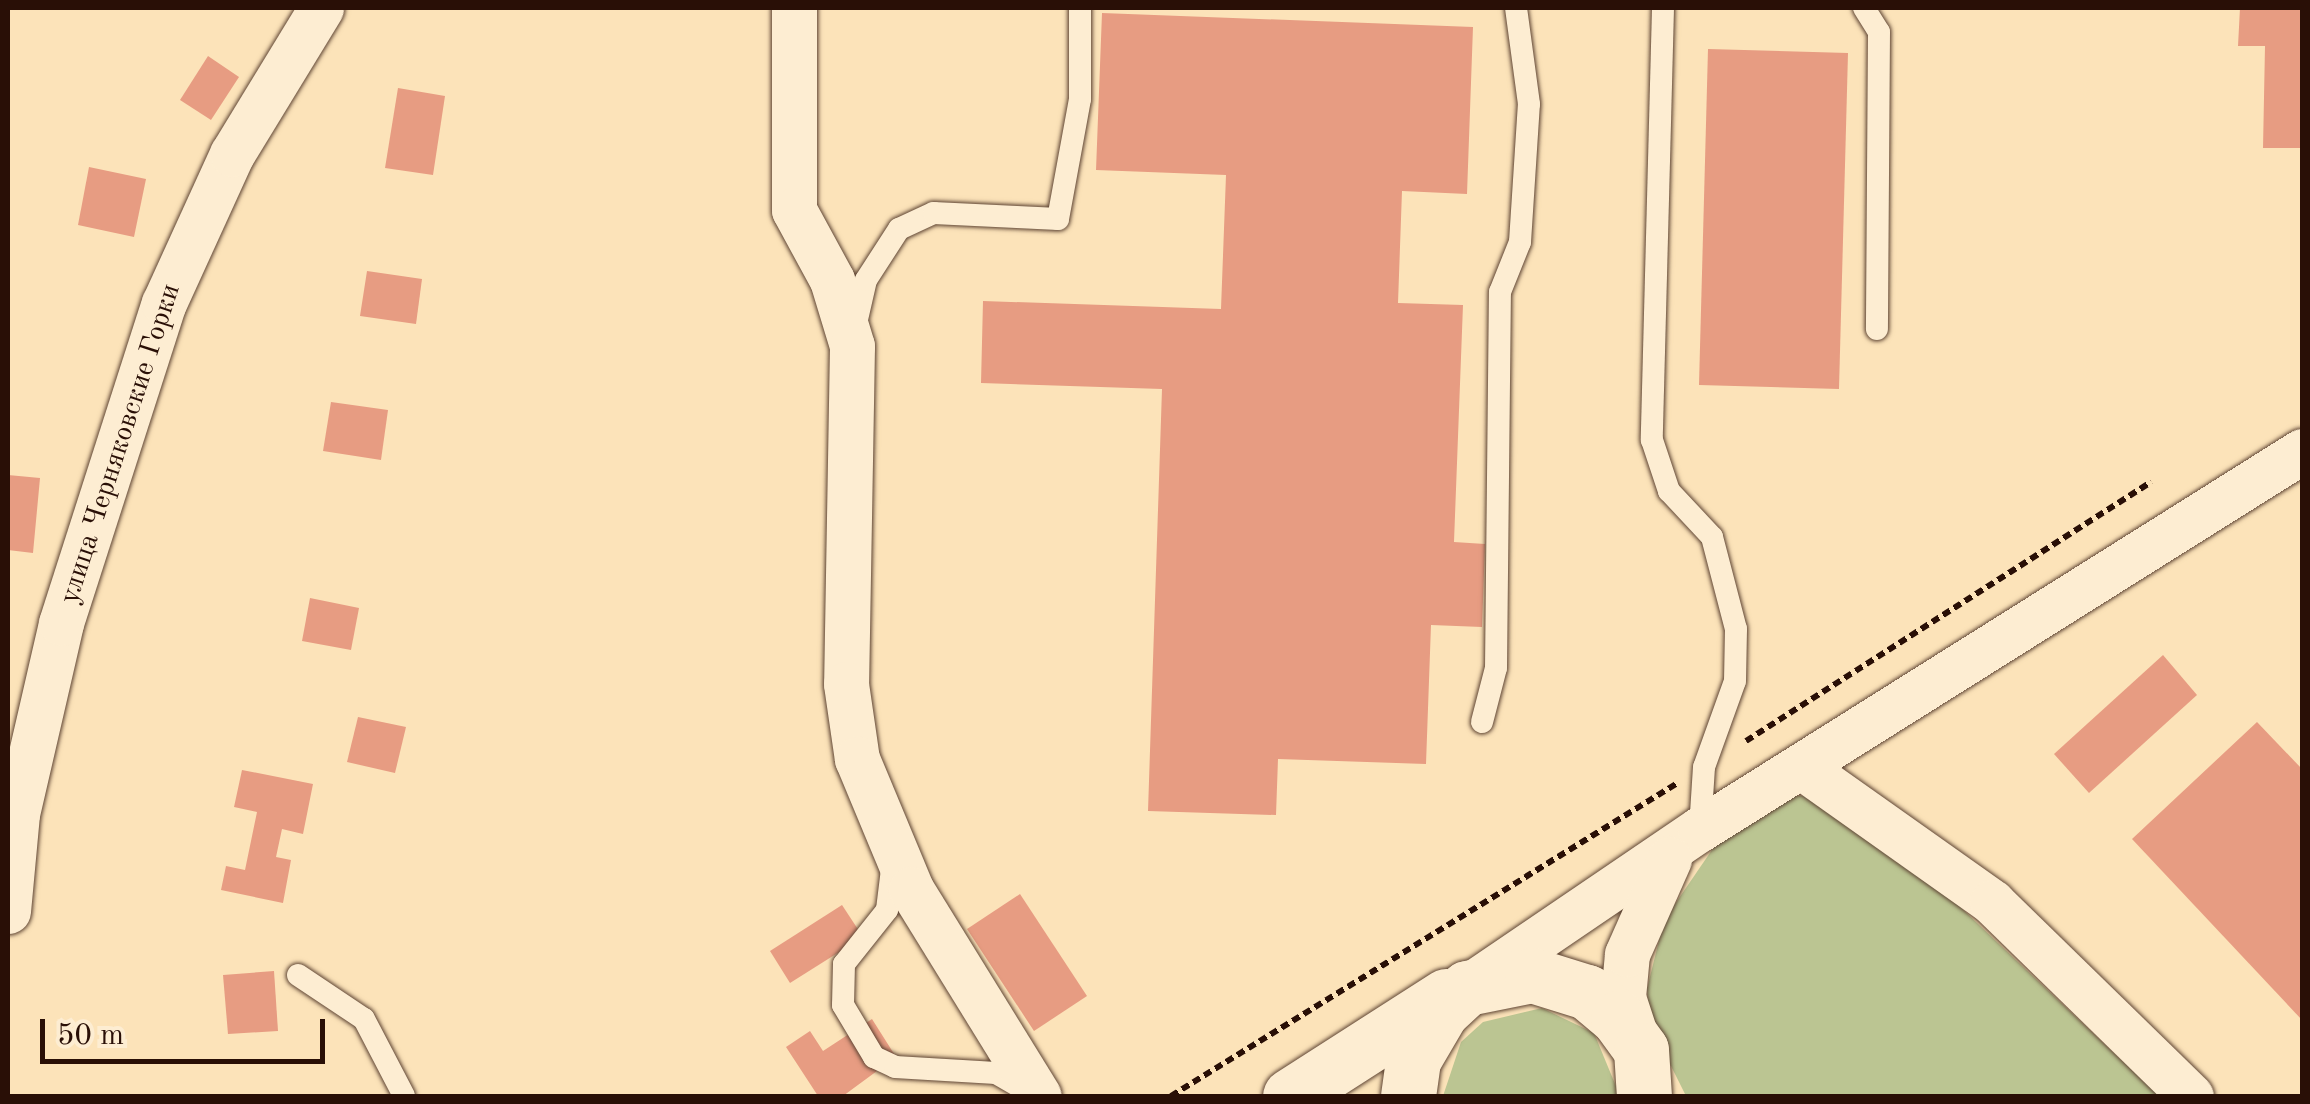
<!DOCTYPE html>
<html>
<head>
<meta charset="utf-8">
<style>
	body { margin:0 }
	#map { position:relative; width:2310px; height:1104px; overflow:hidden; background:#fce3b9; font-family:"Old Standard TT",serif }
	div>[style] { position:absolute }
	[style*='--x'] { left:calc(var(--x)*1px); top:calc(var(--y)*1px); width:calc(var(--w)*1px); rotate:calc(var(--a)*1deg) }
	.green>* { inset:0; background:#bbc592 }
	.building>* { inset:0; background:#e79c82 }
	.path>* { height:6px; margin-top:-3px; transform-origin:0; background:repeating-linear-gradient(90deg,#290f06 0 8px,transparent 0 13px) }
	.roads { filter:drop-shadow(0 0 2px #5e4433) drop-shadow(0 0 2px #5e4433) }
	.lane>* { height:22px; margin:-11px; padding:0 11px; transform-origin:11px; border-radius:11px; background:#fdedd2 }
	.street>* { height:45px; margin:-22.5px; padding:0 22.5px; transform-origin:22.5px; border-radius:22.5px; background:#fdedd2 }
	.secondary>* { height:55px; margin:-27.5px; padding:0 27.5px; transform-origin:27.5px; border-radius:27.5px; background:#fdedd2 }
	span { translate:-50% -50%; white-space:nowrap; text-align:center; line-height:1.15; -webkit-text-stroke:8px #fdedd2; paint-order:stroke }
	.street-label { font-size:28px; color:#290f06 }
	.frame { position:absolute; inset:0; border:10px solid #290f06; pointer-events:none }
	.scale { position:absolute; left:40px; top:1019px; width:285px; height:45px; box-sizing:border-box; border:5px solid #290f06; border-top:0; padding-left:12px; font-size:30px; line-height:35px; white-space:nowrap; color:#290f06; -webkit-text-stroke:8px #fdedd2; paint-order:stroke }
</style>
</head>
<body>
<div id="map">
	<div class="green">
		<div style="clip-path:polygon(1792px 796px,1807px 796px,1955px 902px,2159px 1096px,1686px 1096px,1650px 1024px,1647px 989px,1664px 920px,1716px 844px)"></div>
		<div style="clip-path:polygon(1542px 1008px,1594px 1033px,1620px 1096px,1443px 1096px,1461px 1042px,1483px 1022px)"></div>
	</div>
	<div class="building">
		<div style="clip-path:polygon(2240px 8px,2302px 8px,2302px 148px,2263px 148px,2265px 46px,2238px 46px)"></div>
		<div style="clip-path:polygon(1102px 13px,1473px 27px,1467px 194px,1402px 191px,1398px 303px,1463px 305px,1454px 542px,1485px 544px,1482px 627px,1431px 625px,1426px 764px,1278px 759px,1276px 815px,1148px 811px,1162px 389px,981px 383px,983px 301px,1221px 309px,1226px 175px,1096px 170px)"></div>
		<div style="clip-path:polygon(1708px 49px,1848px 53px,1839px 389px,1699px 385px)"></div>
		<div style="clip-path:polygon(208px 56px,239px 77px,211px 120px,180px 100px)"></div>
		<div style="clip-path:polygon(398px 88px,445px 96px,433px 175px,385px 168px)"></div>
		<div style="clip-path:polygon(89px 167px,146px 179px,134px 237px,78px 225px)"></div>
		<div style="clip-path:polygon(367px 271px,422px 279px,416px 324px,360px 316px)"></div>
		<div style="clip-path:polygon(331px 402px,388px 410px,381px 460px,323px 451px)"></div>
		<div style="clip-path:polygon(8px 475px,40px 478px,33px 553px,8px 550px)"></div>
		<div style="clip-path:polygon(310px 598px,359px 608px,351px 650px,302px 641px)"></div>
		<div style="clip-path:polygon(2163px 655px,2197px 695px,2089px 793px,2054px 754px)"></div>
		<div style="clip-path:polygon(358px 717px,406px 727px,395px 773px,347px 762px)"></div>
		<div style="clip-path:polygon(2257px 722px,2302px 769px,2302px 1020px,2132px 839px)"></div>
		<div style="clip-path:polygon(242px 770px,313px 784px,303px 834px,282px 829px,276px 857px,291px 860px,283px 903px,221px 890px,226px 866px,245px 870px,257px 812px,234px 807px)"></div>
		<div style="clip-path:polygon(1020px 894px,1087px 996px,1034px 1031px,967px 929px)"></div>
		<div style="clip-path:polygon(842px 905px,863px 937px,790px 983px,770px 951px)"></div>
		<div style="clip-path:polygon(274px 971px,278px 1031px,228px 1034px,223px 975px)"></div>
		<div style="clip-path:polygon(872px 1019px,896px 1057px,843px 1096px,818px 1096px,786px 1047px,810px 1031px,823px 1051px)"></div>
	</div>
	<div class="path">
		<div style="--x:1746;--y:741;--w:481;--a:-32.6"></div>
		<div style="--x:1171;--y:1096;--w:594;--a:-31.71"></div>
	</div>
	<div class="roads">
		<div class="lane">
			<div style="--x:1663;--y:8;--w:432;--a:91.5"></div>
			<div style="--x:1652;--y:440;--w:54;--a:71.6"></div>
			<div style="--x:1669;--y:491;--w:63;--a:46.9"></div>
			<div style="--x:1712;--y:537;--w:95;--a:75.4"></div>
			<div style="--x:1736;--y:629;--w:52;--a:91.1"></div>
			<div style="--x:1735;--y:681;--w:91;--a:109.8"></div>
			<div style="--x:1704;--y:767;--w:62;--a:93.7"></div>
			<div style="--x:1864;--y:8;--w:28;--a:58"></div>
			<div style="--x:1879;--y:32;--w:297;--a:90.4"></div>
			<div style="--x:855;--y:328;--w:49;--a:-77.1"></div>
			<div style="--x:866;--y:280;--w:61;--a:-57.1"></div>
			<div style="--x:899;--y:229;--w:38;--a:-25"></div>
			<div style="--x:934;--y:213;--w:124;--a:2.8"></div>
			<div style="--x:1058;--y:219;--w:122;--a:-79.6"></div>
			<div style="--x:1080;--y:99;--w:91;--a:-90"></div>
			<div style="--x:1482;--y:722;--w:56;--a:-75.5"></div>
			<div style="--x:1496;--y:668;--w:376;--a:-89.4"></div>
			<div style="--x:1500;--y:292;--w:54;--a:-68.2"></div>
			<div style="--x:1520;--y:242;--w:138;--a:-86.3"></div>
			<div style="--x:1529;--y:104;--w:97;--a:-97.7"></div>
			<div style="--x:892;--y:869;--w:41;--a:97"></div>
			<div style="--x:887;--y:910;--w:69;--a:128.5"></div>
			<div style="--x:844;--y:964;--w:41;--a:91.4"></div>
			<div style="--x:843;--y:1005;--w:61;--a:59.2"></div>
			<div style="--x:874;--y:1057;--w:23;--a:25"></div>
			<div style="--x:895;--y:1067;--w:101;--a:3.4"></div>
			<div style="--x:996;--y:1073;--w:34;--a:30"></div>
			<div style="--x:298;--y:975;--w:79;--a:33.7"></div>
			<div style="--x:364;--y:1019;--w:87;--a:62.5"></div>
		</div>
		<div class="street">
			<div style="--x:794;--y:8;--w:202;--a:90"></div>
			<div style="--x:794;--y:210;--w:80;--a:61.5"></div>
			<div style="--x:832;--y:280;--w:69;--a:73.1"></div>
			<div style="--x:852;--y:346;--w:338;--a:91"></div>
			<div style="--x:846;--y:684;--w:76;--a:81.7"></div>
			<div style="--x:857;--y:759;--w:141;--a:67.4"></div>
			<div style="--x:911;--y:889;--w:243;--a:58.3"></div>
			<div style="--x:1803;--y:768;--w:232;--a:35.3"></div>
			<div style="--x:1992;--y:902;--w:278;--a:44.3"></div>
			<div style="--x:8;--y:911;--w:97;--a:-84.7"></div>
			<div style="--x:17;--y:814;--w:196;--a:-77"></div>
			<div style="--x:61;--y:623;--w:336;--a:-72.2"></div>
			<div style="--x:164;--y:303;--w:164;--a:-65.5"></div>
			<div style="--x:232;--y:154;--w:171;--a:-58.6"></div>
			<div style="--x:1473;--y:983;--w:274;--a:-34.2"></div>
			<div style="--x:1700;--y:829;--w:711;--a:-32.12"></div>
			<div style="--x:1638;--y:1043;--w:48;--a:-108.1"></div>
			<div style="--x:1623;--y:997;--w:43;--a:-84.7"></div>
			<div style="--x:1627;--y:954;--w:104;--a:-66.1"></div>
		</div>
		<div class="secondary">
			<div style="--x:1290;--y:1096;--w:185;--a:-32.7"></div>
			<div style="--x:1408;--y:1096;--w:36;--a:-82"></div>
			<div style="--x:1413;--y:1060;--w:56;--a:-59.7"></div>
			<div style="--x:1441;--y:1012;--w:35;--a:-43"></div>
			<div style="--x:1467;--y:988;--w:66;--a:-11.3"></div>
			<div style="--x:1532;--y:975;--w:58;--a:17.2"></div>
			<div style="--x:1587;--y:992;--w:40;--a:40"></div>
			<div style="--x:1618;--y:1018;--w:39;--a:54"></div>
			<div style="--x:1641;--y:1050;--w:46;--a:86.3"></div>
		</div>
	</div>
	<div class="street-label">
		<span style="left:121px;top:444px;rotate:-72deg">улица Черняковские Горки</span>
	</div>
	<div class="frame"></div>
	<div class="scale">50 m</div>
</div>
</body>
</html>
